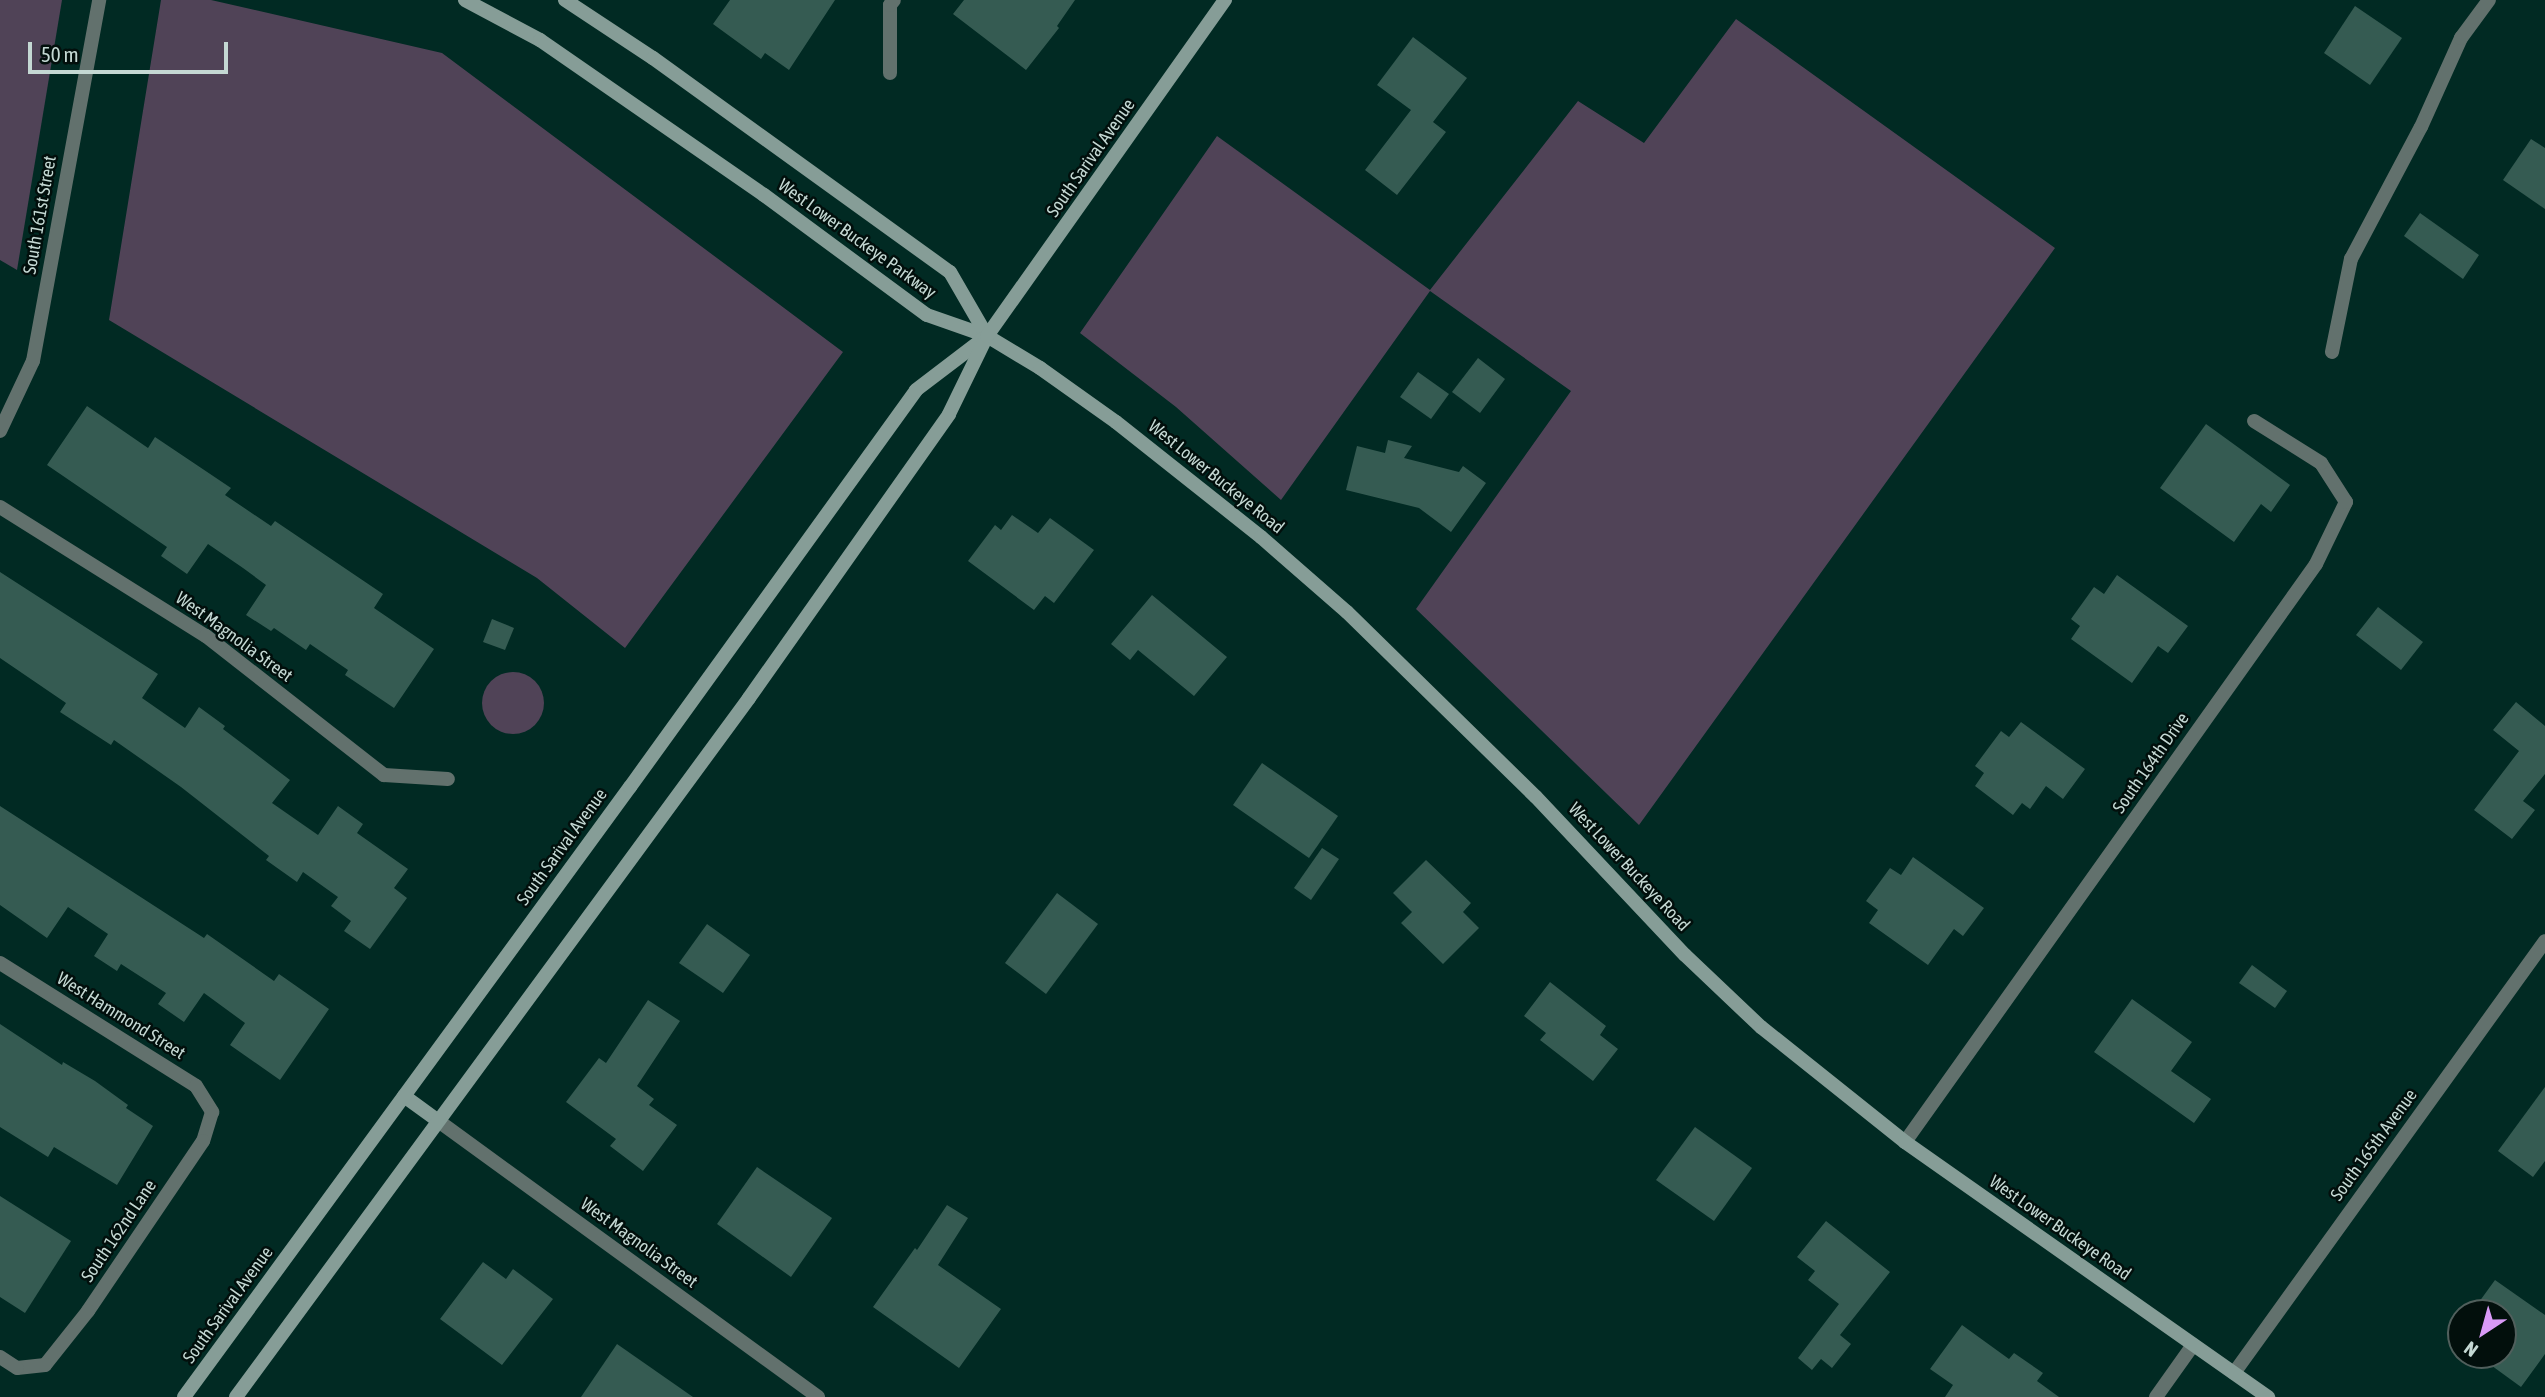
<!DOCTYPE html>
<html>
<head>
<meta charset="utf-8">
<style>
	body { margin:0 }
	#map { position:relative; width:2545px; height:1397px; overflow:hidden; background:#012a23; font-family:"Asap Condensed",sans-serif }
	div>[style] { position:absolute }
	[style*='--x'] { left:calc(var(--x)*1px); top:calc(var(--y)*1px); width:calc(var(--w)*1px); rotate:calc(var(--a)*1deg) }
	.green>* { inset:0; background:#504357 }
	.round { border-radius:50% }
	.building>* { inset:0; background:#355b52 }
	.service>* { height:14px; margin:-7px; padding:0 7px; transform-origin:7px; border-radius:7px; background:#62716d }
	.minor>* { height:14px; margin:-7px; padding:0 7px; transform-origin:7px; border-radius:7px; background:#62716d }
	.secondary>* { height:14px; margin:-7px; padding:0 7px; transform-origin:7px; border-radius:7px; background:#869d97 }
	span { translate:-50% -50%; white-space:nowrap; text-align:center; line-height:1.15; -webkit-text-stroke:5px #020f0c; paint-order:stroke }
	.street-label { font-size:18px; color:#c4d8d3 }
	.north { position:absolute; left:2447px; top:1299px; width:70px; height:70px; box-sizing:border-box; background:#020f0c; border:2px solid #505f5c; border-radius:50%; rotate:216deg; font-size:19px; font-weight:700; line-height:28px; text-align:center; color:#c4d8d3 }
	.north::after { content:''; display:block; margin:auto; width:24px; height:32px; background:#d99af7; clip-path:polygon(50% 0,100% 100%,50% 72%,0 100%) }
	.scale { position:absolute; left:28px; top:42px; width:200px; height:32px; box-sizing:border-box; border:4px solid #c4d8d3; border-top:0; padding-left:9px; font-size:21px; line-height:24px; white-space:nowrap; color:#c4d8d3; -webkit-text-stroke:5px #020f0c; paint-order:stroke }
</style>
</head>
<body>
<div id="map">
	<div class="green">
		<div style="clip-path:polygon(0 0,62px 0,17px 270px,0 260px)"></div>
		<div style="clip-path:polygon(161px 0,211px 0,442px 53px,843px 352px,625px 648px,537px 578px,109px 320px)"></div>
		<div style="clip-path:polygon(1736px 19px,2055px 248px,1639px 825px,1416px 609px,1571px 391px,1430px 291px,1281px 500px,1176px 407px,1080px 333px,1217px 136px,1430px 290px,1578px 101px,1644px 143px)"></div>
		<div class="round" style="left:482px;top:672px;width:62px;height:62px"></div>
	</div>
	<div class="building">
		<div style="clip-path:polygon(730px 0,835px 0,789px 70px,765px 53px,761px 59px,713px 24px)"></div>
		<div style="clip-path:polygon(964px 0,1075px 0,1057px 26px,1059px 28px,1026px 70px,953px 14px)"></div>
		<div style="clip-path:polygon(2355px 6px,2402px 38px,2370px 85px,2324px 53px)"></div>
		<div style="clip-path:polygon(1413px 37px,1467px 78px,1433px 122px,1446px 132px,1397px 195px,1365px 170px,1411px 110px,1377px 85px)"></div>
		<div style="clip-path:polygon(2531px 139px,2545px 148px,2545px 209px,2503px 180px)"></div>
		<div style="clip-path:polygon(2420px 213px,2479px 255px,2463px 279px,2404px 236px)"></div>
		<div style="clip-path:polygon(1478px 358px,1505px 379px,1480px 413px,1452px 392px)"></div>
		<div style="clip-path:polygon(1418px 372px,1449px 394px,1431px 419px,1400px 397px)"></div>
		<div style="clip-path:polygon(87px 406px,148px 448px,155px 437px,231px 488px,225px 495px,271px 526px,275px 521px,383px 594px,374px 608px,434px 649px,394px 708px,345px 675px,348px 670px,310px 644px,306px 650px,274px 628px,271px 631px,246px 615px,266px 585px,243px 568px,208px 544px,187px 574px,161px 556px,167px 547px,47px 465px)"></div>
		<div style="clip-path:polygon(2206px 424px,2290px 485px,2271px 512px,2261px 504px,2234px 542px,2160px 488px)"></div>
		<div style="clip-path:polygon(1388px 440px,1412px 446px,1404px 458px,1459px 472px,1463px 466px,1486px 483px,1451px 532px,1419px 508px,1346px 490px,1357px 446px,1385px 453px)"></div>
		<div style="clip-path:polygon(1012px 515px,1038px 533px,1050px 518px,1094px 550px,1054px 603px,1045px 596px,1034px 610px,968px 561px,995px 525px,1001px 530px)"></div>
		<div style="clip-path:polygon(0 572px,158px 674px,142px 698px,185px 728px,199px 707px,225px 726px,223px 729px,290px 780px,272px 803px,318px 835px,338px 806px,363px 824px,357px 833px,408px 869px,394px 888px,407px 898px,370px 949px,344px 931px,351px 921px,331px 906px,338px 897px,303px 872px,297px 882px,266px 860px,269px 856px,181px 787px,114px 740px,111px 745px,60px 712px,66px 703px,0 658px)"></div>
		<div style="clip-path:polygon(2117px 575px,2188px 626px,2168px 653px,2158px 646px,2132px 683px,2071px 639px,2080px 626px,2071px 619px,2094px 587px,2104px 594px)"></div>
		<div style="clip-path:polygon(1152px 595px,1227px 657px,1194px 696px,1138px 650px,1130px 660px,1111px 644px)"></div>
		<div style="clip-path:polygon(2378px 607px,2423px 642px,2401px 670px,2356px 635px)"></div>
		<div style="clip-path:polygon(492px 619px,514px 628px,505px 650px,483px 642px)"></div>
		<div style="clip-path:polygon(2516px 702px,2545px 726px,2545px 774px,2523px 801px,2535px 810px,2512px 839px,2474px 810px,2519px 751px,2493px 730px)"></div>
		<div style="clip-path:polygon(2021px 722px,2085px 769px,2063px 799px,2046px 786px,2030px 809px,2022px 803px,2013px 815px,1975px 786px,1984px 773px,1975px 766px,2001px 731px,2009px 737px)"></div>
		<div style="clip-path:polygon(1262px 763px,1338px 816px,1309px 858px,1233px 805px)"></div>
		<div style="clip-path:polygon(0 806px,204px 938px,207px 934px,274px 981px,279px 974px,329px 1009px,280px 1080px,230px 1045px,245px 1023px,204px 993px,184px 1022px,158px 1004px,166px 993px,121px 964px,117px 971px,94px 956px,108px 934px,68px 907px,47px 938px,0 905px)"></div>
		<div style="clip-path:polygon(1322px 848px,1339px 859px,1311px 900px,1294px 888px)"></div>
		<div style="clip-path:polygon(1913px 857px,1984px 908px,1963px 936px,1954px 929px,1928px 965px,1869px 923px,1878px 910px,1866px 901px,1890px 868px,1901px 875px)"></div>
		<div style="clip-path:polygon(1426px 860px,1471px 903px,1463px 912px,1479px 928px,1443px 964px,1401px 923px,1412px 912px,1393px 893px)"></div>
		<div style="clip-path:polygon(1057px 893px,1098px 924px,1046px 994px,1005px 963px)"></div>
		<div style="clip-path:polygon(707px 924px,750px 955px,723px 993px,679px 963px)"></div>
		<div style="clip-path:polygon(2252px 965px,2287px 991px,2275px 1008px,2239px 983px)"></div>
		<div style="clip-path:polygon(1550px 982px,1606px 1026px,1600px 1035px,1618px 1049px,1593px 1081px,1540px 1040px,1546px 1033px,1524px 1016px)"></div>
		<div style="clip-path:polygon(2132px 999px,2192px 1042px,2171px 1071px,2211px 1099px,2194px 1123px,2094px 1052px)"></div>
		<div style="clip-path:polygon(648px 1000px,680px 1021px,637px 1086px,654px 1099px,649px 1105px,677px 1125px,643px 1171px,610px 1146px,616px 1139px,566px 1102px,599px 1058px,606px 1063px)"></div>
		<div style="clip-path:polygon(0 1024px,62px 1065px,63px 1062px,95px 1081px,128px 1105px,126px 1108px,153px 1126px,117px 1185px,54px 1147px,48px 1157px,0 1127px)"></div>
		<div style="clip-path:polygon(2545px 1087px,2545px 1161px,2533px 1177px,2498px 1151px)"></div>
		<div style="clip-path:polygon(1695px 1127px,1752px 1168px,1714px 1221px,1656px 1180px)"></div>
		<div style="clip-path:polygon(757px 1167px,832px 1218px,791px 1277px,717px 1224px)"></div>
		<div style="clip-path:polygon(0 1196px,71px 1241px,25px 1313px,0 1297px)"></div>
		<div style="clip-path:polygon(947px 1205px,968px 1218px,938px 1265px,1001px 1309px,959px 1368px,873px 1307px,915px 1248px,917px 1250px)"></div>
		<div style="clip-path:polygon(1826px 1221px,1890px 1272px,1840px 1335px,1851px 1344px,1832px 1368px,1821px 1359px,1812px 1370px,1798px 1358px,1839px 1304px,1808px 1280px,1815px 1271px,1797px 1257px)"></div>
		<div style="clip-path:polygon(483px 1262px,506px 1279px,513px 1269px,553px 1299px,502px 1365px,440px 1319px)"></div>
		<div style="clip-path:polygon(2495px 1280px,2545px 1315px,2545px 1354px,2521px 1387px,2477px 1355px,2503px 1355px,2503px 1313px,2471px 1313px)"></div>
		<div style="clip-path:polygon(1962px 1325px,2009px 1359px,2014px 1353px,2043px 1373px,2037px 1381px,2059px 1397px,1945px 1397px,1953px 1385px,1930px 1369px)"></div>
		<div style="clip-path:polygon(617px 1344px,693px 1397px,581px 1397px)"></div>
	</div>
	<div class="service">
		<div style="--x:2332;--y:352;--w:95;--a:-78.5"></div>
		<div style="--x:2351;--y:259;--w:149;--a:-62.1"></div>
		<div style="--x:2421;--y:127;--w:98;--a:-65.8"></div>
		<div style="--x:2461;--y:38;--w:47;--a:-53.6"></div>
		<div style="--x:2234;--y:1373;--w:532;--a:-54.25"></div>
	</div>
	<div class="minor">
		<div style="--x:890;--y:73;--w:68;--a:-90"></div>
		<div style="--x:890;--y:5;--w:6;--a:-51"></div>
		<div style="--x:0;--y:431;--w:77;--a:-64.8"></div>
		<div style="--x:33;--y:361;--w:367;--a:-79.6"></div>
		<div style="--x:0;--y:507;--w:243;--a:32.1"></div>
		<div style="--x:206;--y:636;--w:226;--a:38"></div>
		<div style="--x:384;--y:775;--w:64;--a:3.6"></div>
		<div style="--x:0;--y:963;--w:231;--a:32.1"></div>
		<div style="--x:196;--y:1086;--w:31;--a:58"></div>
		<div style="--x:212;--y:1112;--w:30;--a:107"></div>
		<div style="--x:203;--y:1141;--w:205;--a:124.1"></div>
		<div style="--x:88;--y:1311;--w:69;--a:128.5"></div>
		<div style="--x:45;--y:1365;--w:28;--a:174"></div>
		<div style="--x:17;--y:1368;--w:20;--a:-147"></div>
		<div style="--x:437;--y:1120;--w:471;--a:36"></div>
		<div style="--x:1905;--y:1142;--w:709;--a:-54.58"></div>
		<div style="--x:2316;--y:564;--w:69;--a:-64.2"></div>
		<div style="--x:2346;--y:502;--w:46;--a:-122.7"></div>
		<div style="--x:2321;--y:463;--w:79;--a:-147.9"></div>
		<div style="--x:2156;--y:1397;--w:64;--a:-54.6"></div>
	</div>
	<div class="secondary">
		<div style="--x:465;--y:0;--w:85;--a:28.1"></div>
		<div style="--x:540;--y:40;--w:272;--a:34.7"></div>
		<div style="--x:764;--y:195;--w:202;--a:36.4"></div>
		<div style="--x:927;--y:315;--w:64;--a:19.3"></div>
		<div style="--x:987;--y:336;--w:62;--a:31.1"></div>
		<div style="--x:1040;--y:368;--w:93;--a:35.4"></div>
		<div style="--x:1116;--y:422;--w:185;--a:38.4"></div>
		<div style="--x:1261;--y:537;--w:114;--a:41.1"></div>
		<div style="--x:1347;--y:612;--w:264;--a:44.4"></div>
		<div style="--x:1536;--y:797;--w:217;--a:46.7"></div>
		<div style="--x:1685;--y:955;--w:105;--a:43.5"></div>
		<div style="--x:1761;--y:1027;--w:184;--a:38.6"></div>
		<div style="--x:1905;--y:1142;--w:444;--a:35.1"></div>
		<div style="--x:565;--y:0;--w:105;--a:33.4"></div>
		<div style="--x:653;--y:58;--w:366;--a:35.8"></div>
		<div style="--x:950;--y:272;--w:74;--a:60"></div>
		<div style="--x:404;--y:1096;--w:41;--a:36"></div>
		<div style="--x:184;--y:1397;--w:756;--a:-53.83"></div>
		<div style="--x:630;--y:787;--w:489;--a:-54.2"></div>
		<div style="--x:916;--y:390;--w:84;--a:-37.3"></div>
		<div style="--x:236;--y:1397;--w:867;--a:-53.72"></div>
		<div style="--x:749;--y:698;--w:347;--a:-54.8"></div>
		<div style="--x:949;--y:414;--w:87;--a:-64"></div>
		<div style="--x:987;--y:336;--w:412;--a:-54.7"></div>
	</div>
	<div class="street-label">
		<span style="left:1091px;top:158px;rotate:-55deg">South Sarival Avenue</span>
		<span style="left:40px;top:215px;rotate:-80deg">South 161st Street</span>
		<span style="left:857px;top:239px;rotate:36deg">West Lower Buckeye Parkway</span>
		<span style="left:1216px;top:477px;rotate:39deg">West Lower Buckeye Road</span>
		<span style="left:234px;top:637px;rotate:36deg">West Magnolia Street</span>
		<span style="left:2151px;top:763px;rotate:-55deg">South 164th Drive</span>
		<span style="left:562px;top:847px;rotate:-54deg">South Sarival Avenue</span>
		<span style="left:1629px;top:867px;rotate:47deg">West Lower Buckeye Road</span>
		<span style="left:121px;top:1016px;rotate:32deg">West Hammond Street</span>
		<span style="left:2374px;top:1145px;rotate:-54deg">South 165th Avenue</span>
		<span style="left:2060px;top:1228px;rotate:35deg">West Lower Buckeye Road</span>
		<span style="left:119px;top:1231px;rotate:-56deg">South 162nd Lane</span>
		<span style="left:639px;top:1243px;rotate:36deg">West Magnolia Street</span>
		<span style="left:228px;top:1305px;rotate:-54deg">South Sarival Avenue</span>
	</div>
	<div class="north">N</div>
	<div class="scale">50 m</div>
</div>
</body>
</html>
